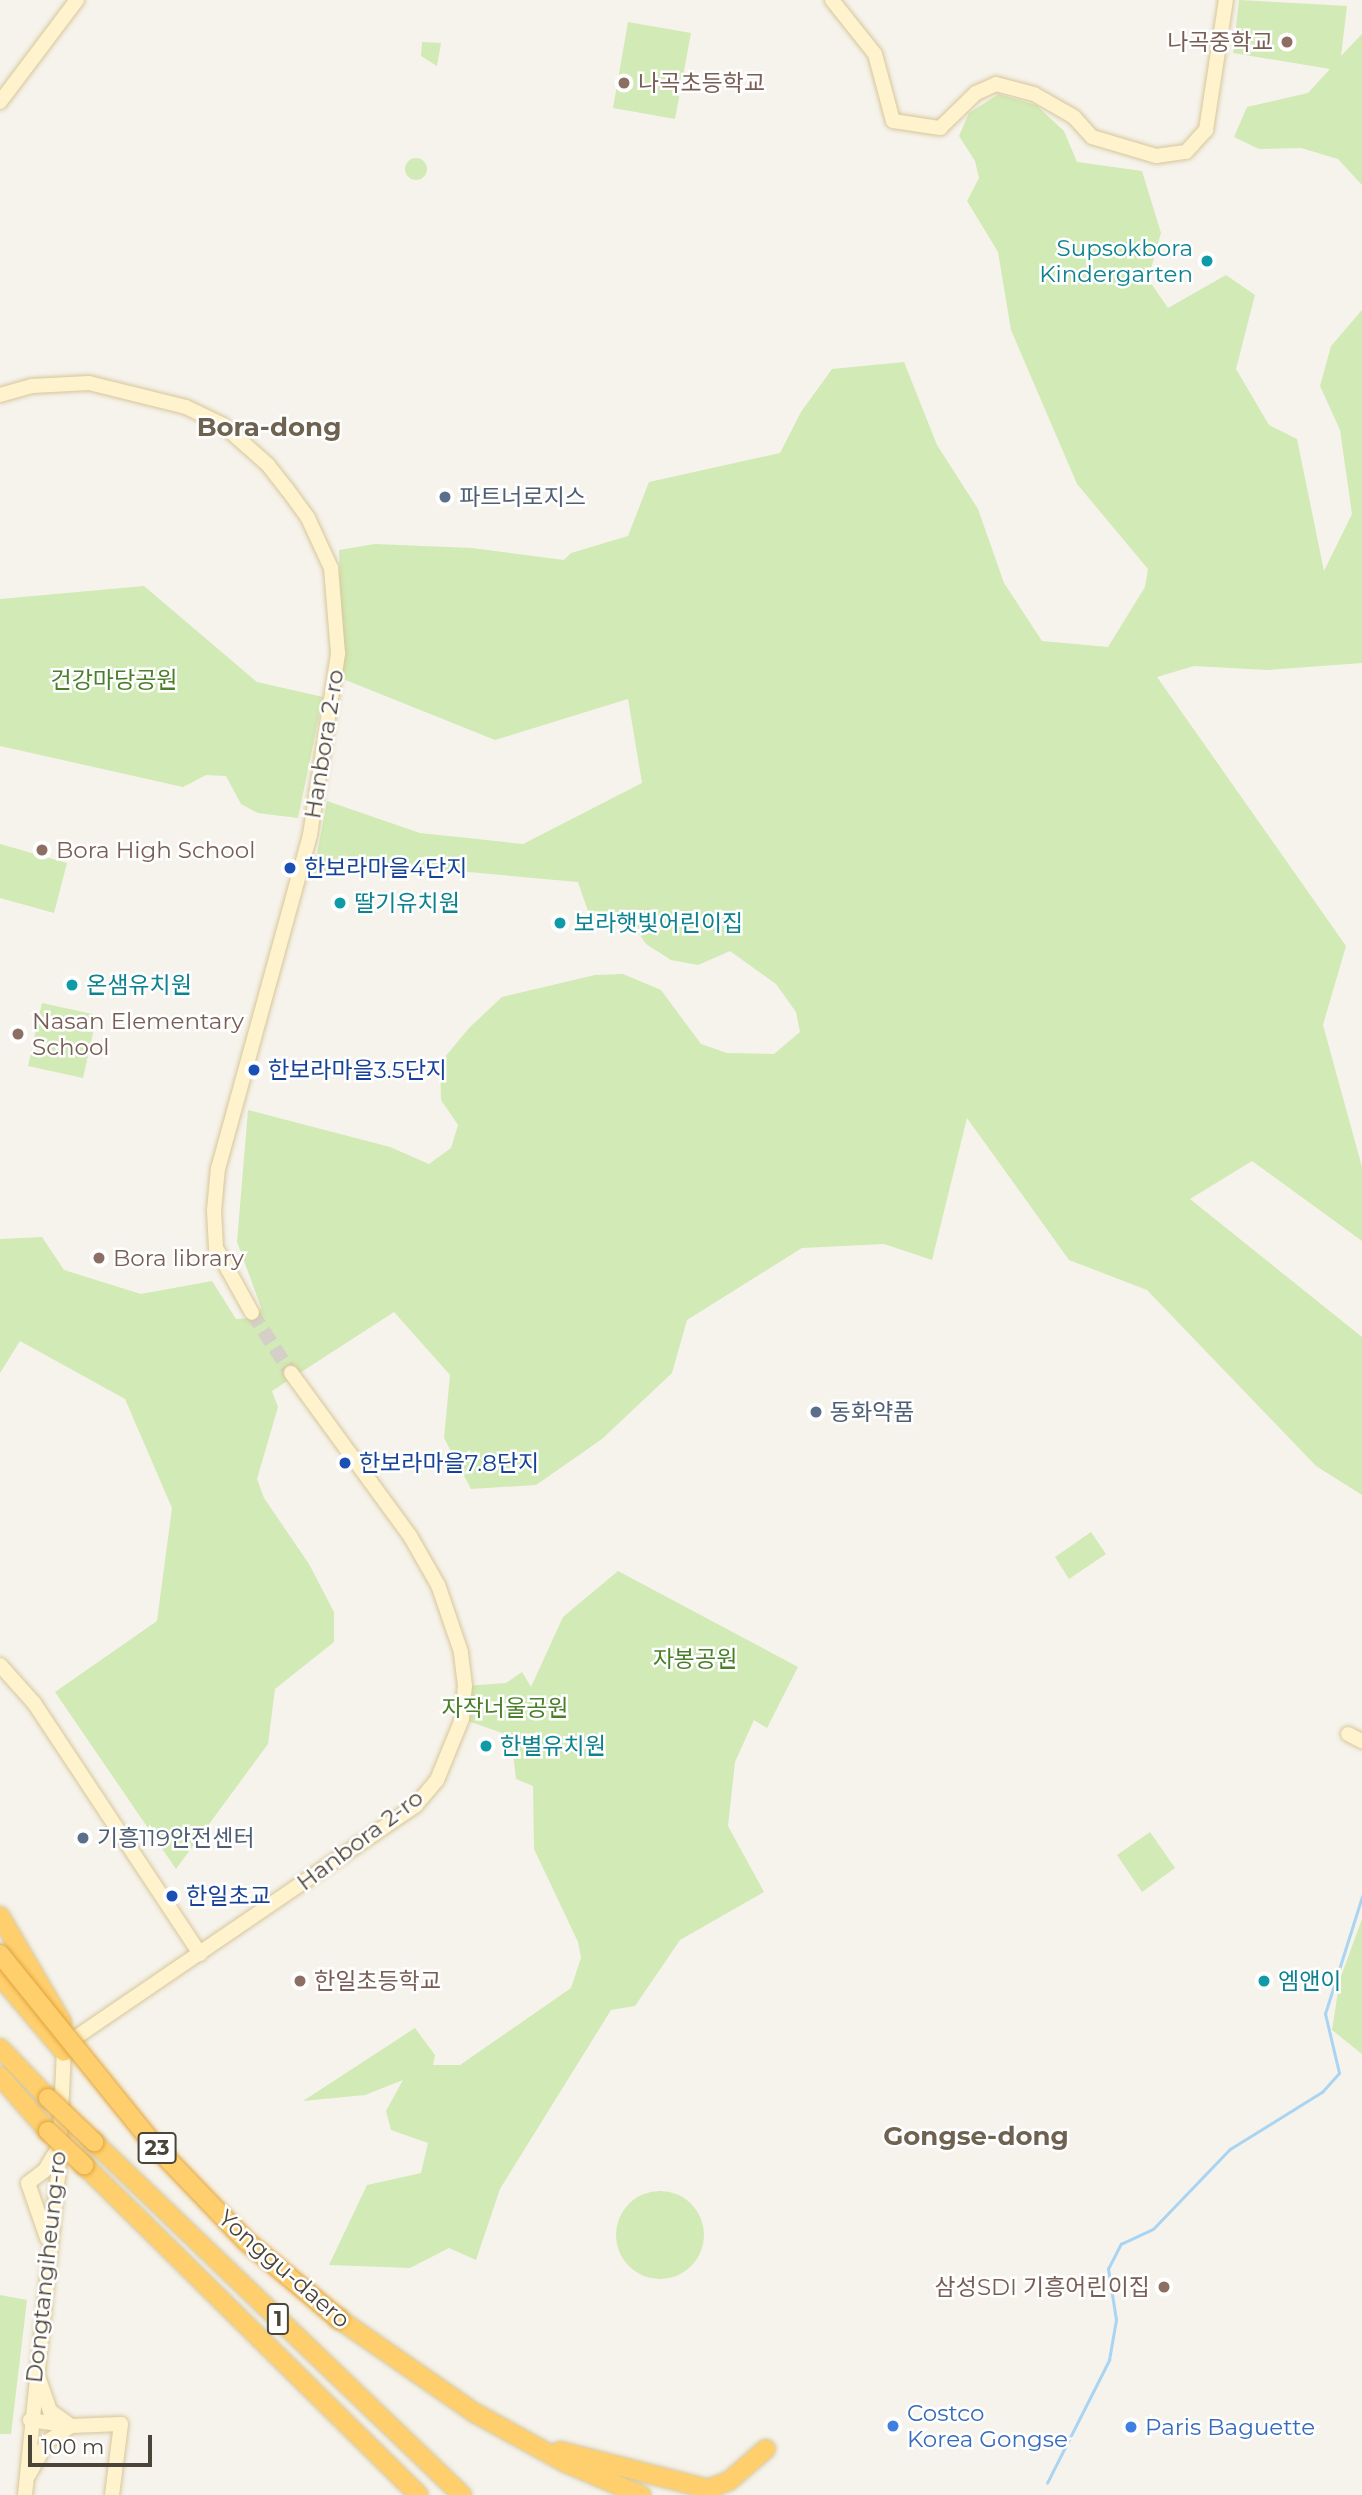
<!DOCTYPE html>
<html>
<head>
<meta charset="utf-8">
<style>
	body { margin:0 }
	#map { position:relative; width:1362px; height:2495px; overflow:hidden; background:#f6f3ec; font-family:Montserrat,"Noto Sans KR",sans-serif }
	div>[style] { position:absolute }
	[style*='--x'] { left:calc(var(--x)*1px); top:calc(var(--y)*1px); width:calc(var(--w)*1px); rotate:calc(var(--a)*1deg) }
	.green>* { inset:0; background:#d2eab5 }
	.round { border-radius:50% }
	.stream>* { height:2.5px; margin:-1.25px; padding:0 1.25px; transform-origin:1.25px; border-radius:1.25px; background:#a9d4f2 }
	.secondary-tunnel>* { height:14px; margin-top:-7px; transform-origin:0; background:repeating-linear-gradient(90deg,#d4d0c8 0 14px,transparent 0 21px) }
	.roads { filter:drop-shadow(0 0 2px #d6c79b) drop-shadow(0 0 2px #d6c79b) }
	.secondary>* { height:14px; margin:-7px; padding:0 7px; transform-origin:7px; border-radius:7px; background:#fff3cd }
	.highway>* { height:18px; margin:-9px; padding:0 9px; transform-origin:9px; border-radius:9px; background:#ffcf6e }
	.bridges { filter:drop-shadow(0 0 2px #e0a43c) drop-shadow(0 0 2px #e0a43c) }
	.highway-bridge>* { height:18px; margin:-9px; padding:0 9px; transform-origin:9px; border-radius:9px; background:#ffcf6e }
	.dots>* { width:19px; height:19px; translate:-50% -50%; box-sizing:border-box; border:4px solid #fff; border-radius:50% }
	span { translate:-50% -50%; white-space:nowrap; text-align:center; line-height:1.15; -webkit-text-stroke:5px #fff; paint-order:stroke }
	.shield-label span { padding:2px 5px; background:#fff; border:2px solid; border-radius:5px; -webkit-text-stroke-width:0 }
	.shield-label { font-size:21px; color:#4b4439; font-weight:700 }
	.education-label { font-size:23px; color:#785e54 }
	.right { translate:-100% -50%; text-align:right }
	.left { translate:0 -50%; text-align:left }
	.culture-label { font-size:23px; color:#0d838f }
	.service-label { font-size:23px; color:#4e5e75 }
	.park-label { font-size:23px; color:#4a7f2a }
	.street-label { font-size:23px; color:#4b4439 }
	.transit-label { font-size:23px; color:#164399 }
	.shop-label { font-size:23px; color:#366cbe }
	.quarter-label { font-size:26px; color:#6e6250; font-weight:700 }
	.scale { position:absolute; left:28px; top:2435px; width:124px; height:32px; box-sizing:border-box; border:4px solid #4b4439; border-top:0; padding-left:9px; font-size:21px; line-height:24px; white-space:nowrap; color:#4b4439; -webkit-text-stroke:5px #fff; paint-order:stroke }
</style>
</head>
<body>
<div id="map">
	<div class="green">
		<div style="clip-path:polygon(1239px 0,1347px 6px,1341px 56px,1362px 34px,1362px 185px,1338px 159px,1301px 148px,1259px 149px,1234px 137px,1247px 107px,1308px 93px,1330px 69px,1233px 53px)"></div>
		<div style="clip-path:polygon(628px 22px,691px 33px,675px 119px,613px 108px)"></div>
		<div style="clip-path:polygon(422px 42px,441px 43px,437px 66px,421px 56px)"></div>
		<div style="clip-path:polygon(999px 94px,1036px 105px,1064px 131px,1077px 162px,1142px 171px,1161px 233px,1148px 279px,1168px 308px,1226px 275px,1255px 295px,1236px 369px,1269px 425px,1297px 439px,1324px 571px,1352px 514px,1340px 430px,1320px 386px,1331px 346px,1362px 310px,1362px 663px,1267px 670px,1194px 666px,1157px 677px,1346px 946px,1323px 1025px,1362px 1167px,1362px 1241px,1252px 1161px,1190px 1199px,1362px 1337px,1362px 1495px,1316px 1466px,1147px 1290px,1069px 1260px,967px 1118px,932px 1260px,884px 1244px,802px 1248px,687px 1320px,672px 1373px,602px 1439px,536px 1485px,471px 1489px,444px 1438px,450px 1375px,394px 1312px,272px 1391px,278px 1407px,257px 1479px,264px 1498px,309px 1564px,334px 1612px,334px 1642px,275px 1689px,268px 1744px,176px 1869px,55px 1692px,157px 1621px,172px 1508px,125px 1399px,20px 1341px,0 1373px,0 1239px,42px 1237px,64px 1270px,141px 1294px,212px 1281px,236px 1319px,257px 1318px,261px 1307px,237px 1242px,248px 1110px,390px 1147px,429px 1164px,451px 1148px,458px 1125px,441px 1100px,440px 1063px,469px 1028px,502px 997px,595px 975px,623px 974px,661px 990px,701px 1044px,727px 1053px,774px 1054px,800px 1032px,796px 1012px,776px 984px,730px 951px,698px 965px,671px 960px,646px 944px,629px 919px,609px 927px,591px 920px,578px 882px,379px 864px,312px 881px,327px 801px,420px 833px,523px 844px,642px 783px,628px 699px,495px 740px,343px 679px,339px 550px,375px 544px,472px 548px,564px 560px,571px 553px,628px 536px,649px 482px,780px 453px,801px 412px,832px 369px,904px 362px,937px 445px,978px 509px,1004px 583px,1042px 641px,1108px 647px,1145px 587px,1148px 569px,1077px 484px,1011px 330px,998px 252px,967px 201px,979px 178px,975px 161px,959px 136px,969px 113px)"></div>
		<div class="round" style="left:405px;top:158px;width:22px;height:22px"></div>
		<div style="clip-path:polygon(144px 586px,257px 682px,323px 697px,298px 818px,258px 813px,241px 804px,226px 776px,206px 775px,183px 787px,0 746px,0 599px)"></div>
		<div style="clip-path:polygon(0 844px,67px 863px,54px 913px,0 898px)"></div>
		<div style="clip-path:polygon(42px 1003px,97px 1015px,83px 1078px,28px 1066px)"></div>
		<div style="clip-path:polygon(1091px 1532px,1106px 1554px,1069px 1579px,1055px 1557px)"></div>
		<div style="clip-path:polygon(618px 1571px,798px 1667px,767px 1728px,754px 1720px,735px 1762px,728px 1826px,764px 1892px,680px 1940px,635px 2006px,611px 2010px,500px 2189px,476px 2260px,449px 2248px,410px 2268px,329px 2265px,367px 2185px,421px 2173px,428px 2143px,391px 2130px,386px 2111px,403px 2080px,365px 2095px,303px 2101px,415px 2028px,435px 2055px,433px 2065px,460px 2065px,571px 1988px,581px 1958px,578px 1942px,534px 1849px,533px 1786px,516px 1779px,511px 1736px,462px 1719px,465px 1686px,506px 1683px,522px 1672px,531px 1687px,563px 1617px)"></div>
		<div style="clip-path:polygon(1150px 1832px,1175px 1868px,1142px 1892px,1117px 1855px)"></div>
		<div style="clip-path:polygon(1362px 1919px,1362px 2054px,1332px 2030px,1340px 1979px)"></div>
		<div class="round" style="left:616px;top:2191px;width:88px;height:88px"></div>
		<div style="clip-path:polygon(0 2295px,27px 2300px,11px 2434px,0 2434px)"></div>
	</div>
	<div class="stream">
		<div style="--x:1047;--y:2483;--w:138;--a:-63.2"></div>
		<div style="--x:1109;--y:2360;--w:41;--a:-80.1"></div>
		<div style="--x:1116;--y:2320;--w:52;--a:-98.9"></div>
		<div style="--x:1108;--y:2269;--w:28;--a:-63"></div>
		<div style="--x:1121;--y:2244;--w:35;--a:-25"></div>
		<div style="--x:1153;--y:2229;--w:111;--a:-46.1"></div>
		<div style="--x:1230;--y:2149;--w:108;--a:-31.8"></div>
		<div style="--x:1322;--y:2092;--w:25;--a:-48"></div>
		<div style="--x:1339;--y:2073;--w:61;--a:-103.3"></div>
		<div style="--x:1325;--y:2014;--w:123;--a:-72.5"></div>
	</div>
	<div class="secondary-tunnel">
		<div style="--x:252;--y:1313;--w:72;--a:57"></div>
	</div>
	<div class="roads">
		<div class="secondary">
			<div style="--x:832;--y:0;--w:69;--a:51.5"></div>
			<div style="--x:875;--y:54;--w:69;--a:75"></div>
			<div style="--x:893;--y:121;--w:48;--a:8.5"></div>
			<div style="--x:940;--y:128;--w:50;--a:-44.2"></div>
			<div style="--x:976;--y:93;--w:22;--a:-24"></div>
			<div style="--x:996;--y:84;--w:39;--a:15"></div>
			<div style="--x:1034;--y:94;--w:46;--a:29.9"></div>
			<div style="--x:1074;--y:117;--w:27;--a:48"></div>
			<div style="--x:1092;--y:137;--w:67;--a:16.5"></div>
			<div style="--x:1156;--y:156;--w:30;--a:-8"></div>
			<div style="--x:1186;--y:152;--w:30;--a:-48"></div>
			<div style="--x:1206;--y:130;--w:132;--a:-81.3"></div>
			<div style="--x:0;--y:102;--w:128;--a:-53"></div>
			<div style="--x:0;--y:395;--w:33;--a:-16"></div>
			<div style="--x:32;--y:386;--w:57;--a:-3"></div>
			<div style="--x:89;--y:383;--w:100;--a:13.9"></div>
			<div style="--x:186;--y:407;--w:41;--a:25.9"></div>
			<div style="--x:223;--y:425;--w:60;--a:41.6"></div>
			<div style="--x:268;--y:465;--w:31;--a:52"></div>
			<div style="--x:287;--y:489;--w:36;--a:54"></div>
			<div style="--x:308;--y:518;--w:55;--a:65.3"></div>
			<div style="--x:331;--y:568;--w:86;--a:85.3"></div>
			<div style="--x:338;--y:654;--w:183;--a:98.8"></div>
			<div style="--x:310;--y:835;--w:345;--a:105.4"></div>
			<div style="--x:218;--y:1168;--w:42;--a:95.4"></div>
			<div style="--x:214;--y:1210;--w:38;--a:87"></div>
			<div style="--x:216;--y:1248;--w:74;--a:61"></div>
			<div style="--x:0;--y:1665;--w:51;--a:48.2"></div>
			<div style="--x:34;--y:1703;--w:301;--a:56.5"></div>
			<div style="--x:1348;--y:1734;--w:16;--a:27"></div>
			<div style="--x:47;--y:2238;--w:58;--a:-109.1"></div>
			<div style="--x:28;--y:2183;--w:21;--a:-37"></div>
			<div style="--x:45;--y:2170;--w:26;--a:-59"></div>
			<div style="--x:30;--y:2420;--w:41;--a:8.3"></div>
			<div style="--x:71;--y:2426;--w:50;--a:-2.3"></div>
			<div style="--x:121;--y:2424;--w:72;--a:97.2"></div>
			<div style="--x:28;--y:2476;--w:40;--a:-60.3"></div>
			<div style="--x:48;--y:2441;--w:27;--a:-33"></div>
			<div style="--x:71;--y:2426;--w:26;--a:-144"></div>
			<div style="--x:50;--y:2411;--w:40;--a:-108.9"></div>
			<div style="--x:25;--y:2495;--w:320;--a:-84.1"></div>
			<div style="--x:58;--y:2177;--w:125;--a:-87.3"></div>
			<div style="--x:64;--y:2052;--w:14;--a:-56"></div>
			<div style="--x:72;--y:2040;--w:417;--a:-34.3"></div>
			<div style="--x:416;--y:1805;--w:33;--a:-50"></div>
			<div style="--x:437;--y:1780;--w:66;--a:-67.7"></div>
			<div style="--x:462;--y:1719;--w:33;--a:-85"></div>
			<div style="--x:465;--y:1686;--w:34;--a:-97"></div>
			<div style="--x:461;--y:1652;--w:71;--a:-108.9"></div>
			<div style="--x:438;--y:1585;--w:56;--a:-119.7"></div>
			<div style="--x:410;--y:1536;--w:202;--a:-126.1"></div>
		</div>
		<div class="highway">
			<div style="--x:0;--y:1916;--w:123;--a:59.7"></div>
			<div style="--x:0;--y:1976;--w:99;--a:49.9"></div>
			<div style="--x:0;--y:2048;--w:69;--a:46.2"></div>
			<div style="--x:0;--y:2076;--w:73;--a:48.9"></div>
			<div style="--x:94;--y:2142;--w:510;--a:43.81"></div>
			<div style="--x:84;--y:2165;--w:470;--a:44.6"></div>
			<div style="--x:339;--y:2319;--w:165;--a:34.7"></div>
			<div style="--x:475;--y:2413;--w:104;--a:28.8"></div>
			<div style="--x:566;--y:2463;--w:82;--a:23.1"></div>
			<div style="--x:560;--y:2451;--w:153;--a:14.4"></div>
			<div style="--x:708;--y:2489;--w:22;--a:-21"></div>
			<div style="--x:729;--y:2481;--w:49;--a:-40.9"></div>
		</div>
	</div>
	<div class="bridges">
		<div class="highway-bridge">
			<div style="--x:0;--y:1954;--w:247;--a:51.1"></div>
			<div style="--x:155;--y:2146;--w:132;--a:46.2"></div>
			<div style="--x:246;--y:2241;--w:121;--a:40"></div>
			<div style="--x:48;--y:2098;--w:64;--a:43.7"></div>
			<div style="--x:48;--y:2131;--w:50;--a:43.4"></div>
		</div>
	</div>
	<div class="dots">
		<div style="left:1287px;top:42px;background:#8d6e63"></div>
		<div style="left:624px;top:83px;background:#8d6e63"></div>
		<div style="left:1207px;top:261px;background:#0f9aa8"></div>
		<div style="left:445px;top:497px;background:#5c6f8a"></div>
		<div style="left:42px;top:850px;background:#8d6e63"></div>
		<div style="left:290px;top:868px;background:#1a4fb4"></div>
		<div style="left:340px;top:903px;background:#0f9aa8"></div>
		<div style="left:560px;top:923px;background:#0f9aa8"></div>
		<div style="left:72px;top:985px;background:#0f9aa8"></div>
		<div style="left:18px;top:1034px;background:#8d6e63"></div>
		<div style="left:254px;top:1070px;background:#1a4fb4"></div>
		<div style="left:99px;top:1258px;background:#8d6e63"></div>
		<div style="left:816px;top:1412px;background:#5c6f8a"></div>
		<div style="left:345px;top:1463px;background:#1a4fb4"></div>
		<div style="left:486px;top:1746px;background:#0f9aa8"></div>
		<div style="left:83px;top:1838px;background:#5c6f8a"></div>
		<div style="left:172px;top:1896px;background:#1a4fb4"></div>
		<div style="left:300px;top:1981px;background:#8d6e63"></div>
		<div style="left:1264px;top:1981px;background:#0f9aa8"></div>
		<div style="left:1164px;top:2287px;background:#8d6e63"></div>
		<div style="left:893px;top:2426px;background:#3f7fe0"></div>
		<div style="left:1131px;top:2427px;background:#3f7fe0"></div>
	</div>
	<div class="shield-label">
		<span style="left:157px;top:2148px">23</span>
		<span style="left:278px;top:2319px">1</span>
	</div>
	<div class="education-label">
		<span class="right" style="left:1273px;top:42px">나곡중학교</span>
		<span class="left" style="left:638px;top:83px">나곡초등학교</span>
		<span class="left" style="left:56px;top:850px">Bora High School</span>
		<span class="left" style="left:32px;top:1034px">Nasan Elementary<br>School</span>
		<span class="left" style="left:113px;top:1258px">Bora library</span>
		<span class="left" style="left:314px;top:1981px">한일초등학교</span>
		<span class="right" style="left:1150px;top:2287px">삼성SDI 기흥어린이집</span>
	</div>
	<div class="culture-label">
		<span class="right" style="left:1193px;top:261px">Supsokbora<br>Kindergarten</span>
		<span class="left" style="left:354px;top:903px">딸기유치원</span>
		<span class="left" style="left:574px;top:923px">보라햇빛어린이집</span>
		<span class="left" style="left:86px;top:985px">온샘유치원</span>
		<span class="left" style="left:500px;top:1746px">한별유치원</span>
		<span class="left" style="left:1278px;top:1981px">엠앤이</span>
	</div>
	<div class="service-label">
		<span class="left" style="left:459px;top:497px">파트너로지스</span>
		<span class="left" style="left:830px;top:1412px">동화약품</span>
		<span class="left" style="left:97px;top:1838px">기흥119안전센터</span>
	</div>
	<div class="park-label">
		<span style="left:114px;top:680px">건강마당공원</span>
		<span style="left:695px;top:1659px">자봉공원</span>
		<span style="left:505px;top:1708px">자작너울공원</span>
	</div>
	<div class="street-label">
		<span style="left:324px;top:744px;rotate:-81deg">Hanbora 2-ro</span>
		<span style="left:360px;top:1840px;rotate:-37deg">Hanbora 2-ro</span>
		<span style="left:46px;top:2267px;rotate:-84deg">Dongtangiheung-ro</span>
		<span style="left:284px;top:2269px;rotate:41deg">Yonggu-daero</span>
	</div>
	<div class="transit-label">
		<span class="left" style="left:304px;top:868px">한보라마을4단지</span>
		<span class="left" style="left:268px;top:1070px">한보라마을3.5단지</span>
		<span class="left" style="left:359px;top:1463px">한보라마을7.8단지</span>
		<span class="left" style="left:186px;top:1896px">한일초교</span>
	</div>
	<div class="shop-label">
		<span class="left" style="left:907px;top:2426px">Costco<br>Korea Gongse</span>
		<span class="left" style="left:1145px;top:2427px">Paris Baguette</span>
	</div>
	<div class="quarter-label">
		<span style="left:269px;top:428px">Bora-dong</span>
		<span style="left:976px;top:2137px">Gongse-dong</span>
	</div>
	<div class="scale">100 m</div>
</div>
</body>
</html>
